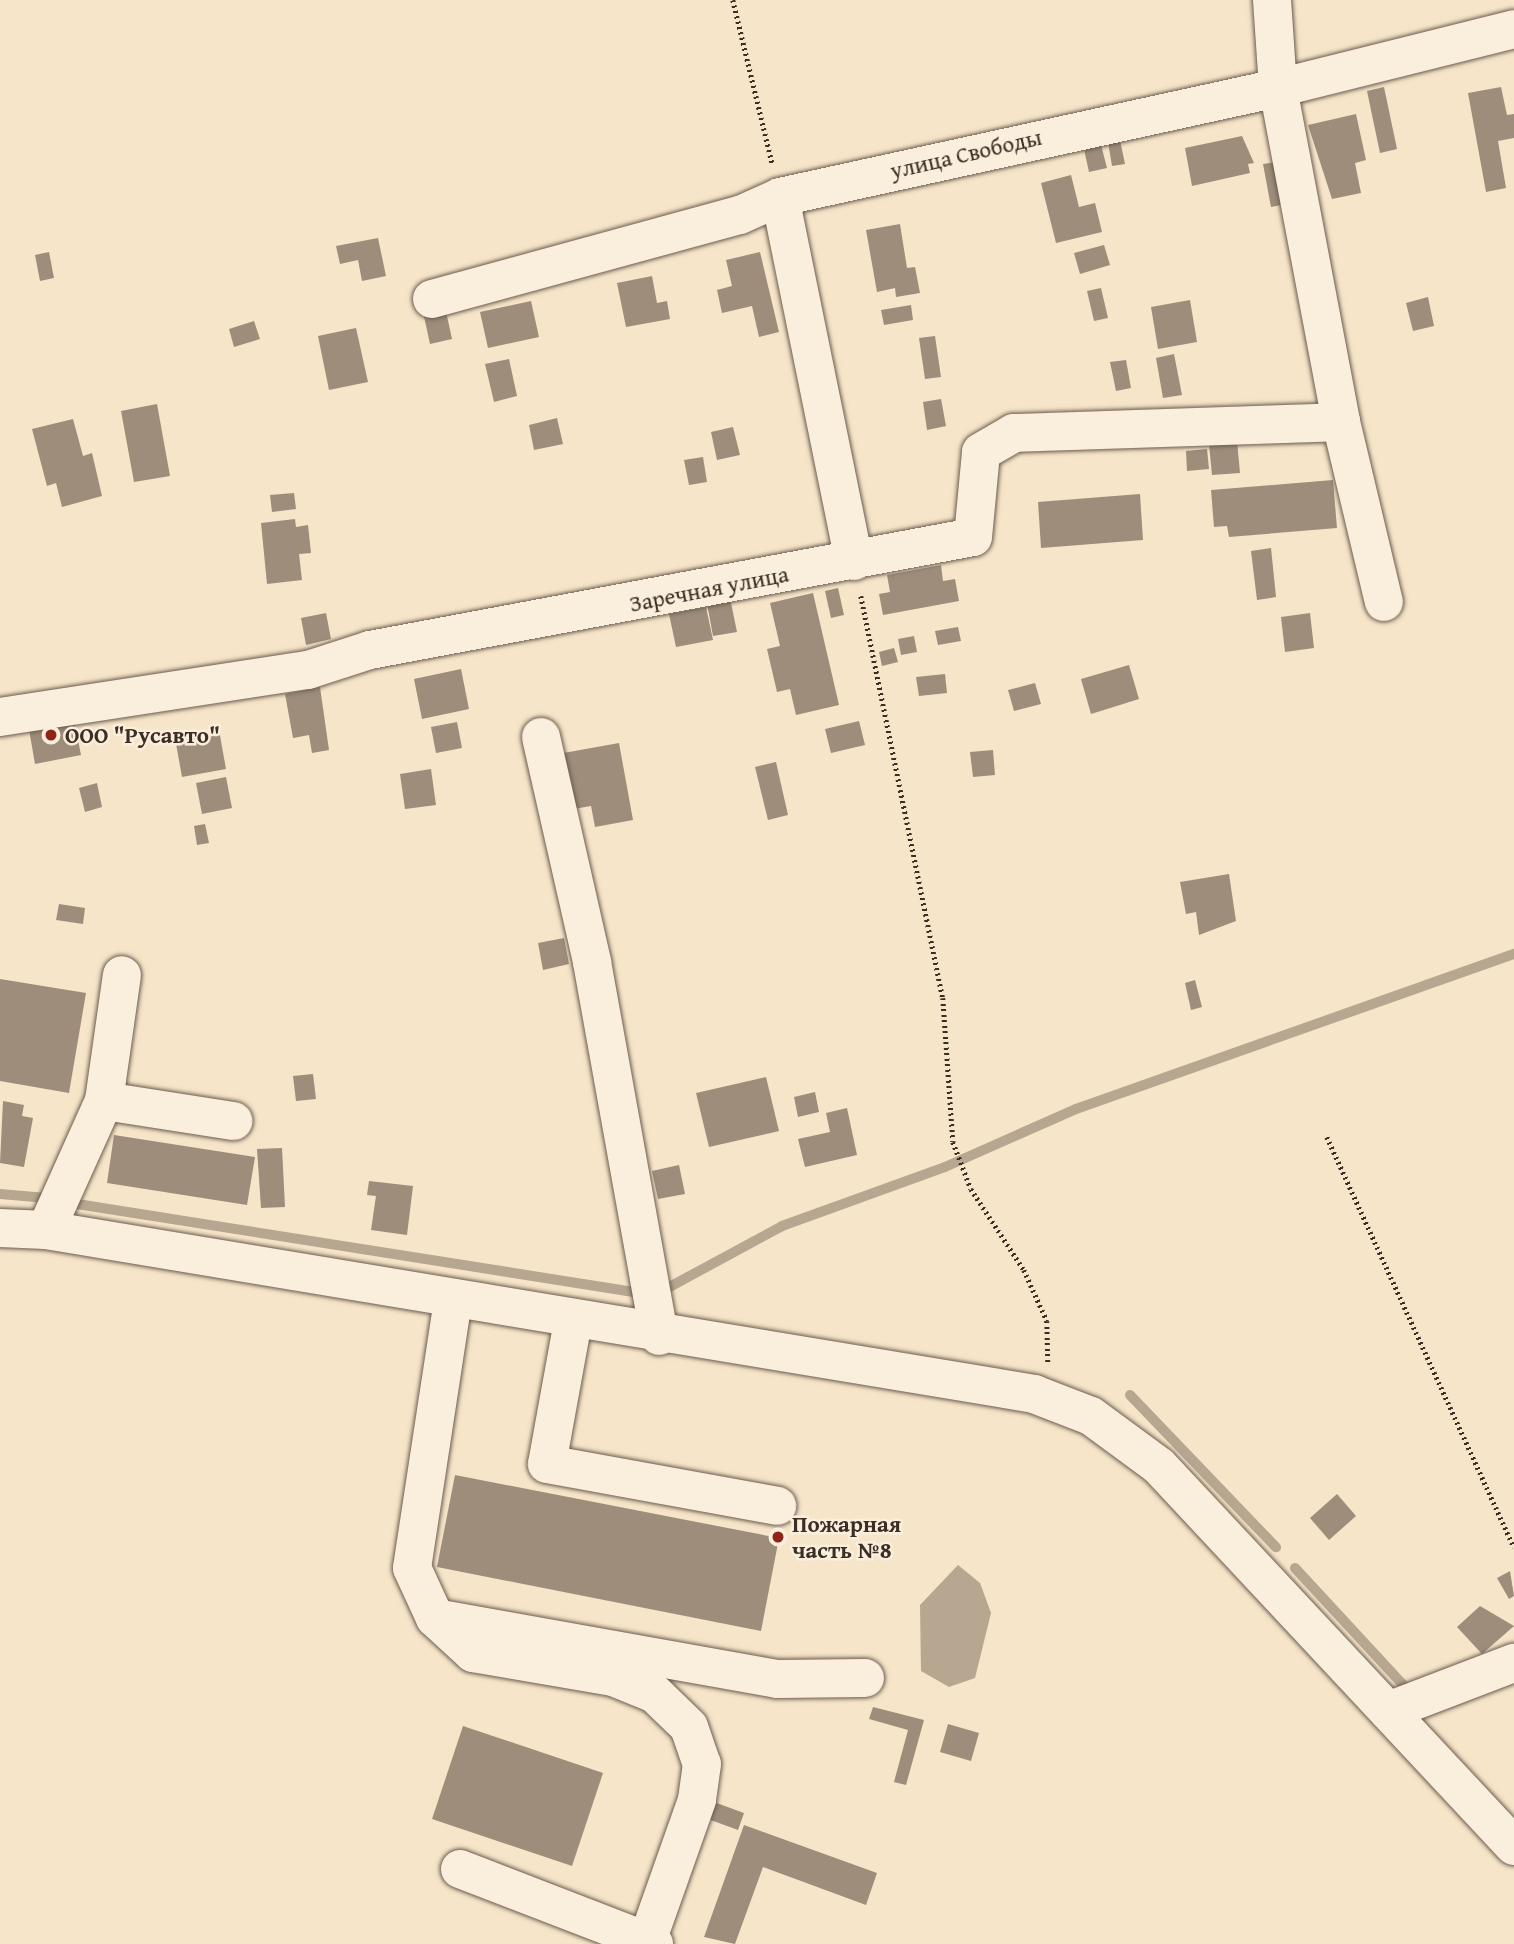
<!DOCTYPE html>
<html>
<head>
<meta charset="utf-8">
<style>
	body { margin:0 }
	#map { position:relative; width:1514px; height:1944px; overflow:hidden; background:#f7e5c9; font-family:"Gentium Book Plus",serif }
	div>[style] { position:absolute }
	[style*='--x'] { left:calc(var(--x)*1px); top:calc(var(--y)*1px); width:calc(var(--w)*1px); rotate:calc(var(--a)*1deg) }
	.water>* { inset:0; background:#b7a791 }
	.stream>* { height:10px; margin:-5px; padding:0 5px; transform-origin:5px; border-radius:5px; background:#b7a791 }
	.building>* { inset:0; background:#9d8d7a }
	.path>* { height:4.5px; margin-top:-2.25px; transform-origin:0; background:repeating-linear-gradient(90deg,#3b2e25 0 2px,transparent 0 5.5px) }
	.roads { filter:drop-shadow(0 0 2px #6a5c4e) drop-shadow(0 0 2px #6a5c4e) }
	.minor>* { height:38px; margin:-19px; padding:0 19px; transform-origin:19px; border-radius:19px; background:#faeedc }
	.dots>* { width:19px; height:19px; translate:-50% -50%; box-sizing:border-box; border:4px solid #faeedc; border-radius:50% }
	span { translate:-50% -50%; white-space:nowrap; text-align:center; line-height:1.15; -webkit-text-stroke:5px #faeedc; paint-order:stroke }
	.street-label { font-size:23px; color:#3b2e25 }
	.poi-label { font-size:23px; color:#3b2e25; font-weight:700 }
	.left { translate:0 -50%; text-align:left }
</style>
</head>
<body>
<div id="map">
	<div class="water">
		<div style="clip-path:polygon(958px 1565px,980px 1583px,991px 1613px,975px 1678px,949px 1687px,921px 1671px,920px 1605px)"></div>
	</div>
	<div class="stream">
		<div style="--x:0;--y:1194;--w:47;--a:4.9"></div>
		<div style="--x:77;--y:1204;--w:570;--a:8.98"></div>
		<div style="--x:662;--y:1291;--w:136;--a:-28.4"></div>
		<div style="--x:782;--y:1226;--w:173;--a:-19.9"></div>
		<div style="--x:945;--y:1167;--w:143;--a:-23.9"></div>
		<div style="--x:1076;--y:1109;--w:465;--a:-19.5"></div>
		<div style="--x:1130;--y:1395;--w:211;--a:46.2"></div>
		<div style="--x:1295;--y:1568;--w:166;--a:47.2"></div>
	</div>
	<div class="building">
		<div style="clip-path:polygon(1384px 87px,1397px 149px,1380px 153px,1367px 91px)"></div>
		<div style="clip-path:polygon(1501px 87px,1507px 115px,1514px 114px,1514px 138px,1498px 141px,1506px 188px,1486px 192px,1468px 93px)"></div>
		<div style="clip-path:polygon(1356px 114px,1366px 160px,1355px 163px,1361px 193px,1332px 199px,1308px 125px)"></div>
		<div style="clip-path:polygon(1242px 136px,1254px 163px,1248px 164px,1250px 173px,1192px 186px,1185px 148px)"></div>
		<div style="clip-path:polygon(1120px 140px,1125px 164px,1112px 166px,1108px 142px)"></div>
		<div style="clip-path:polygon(1100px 141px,1107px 168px,1089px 172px,1083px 145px)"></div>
		<div style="clip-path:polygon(1278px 162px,1286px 204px,1271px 207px,1263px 164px)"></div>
		<div style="clip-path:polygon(1071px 175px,1079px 207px,1095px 203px,1102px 232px,1056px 243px,1041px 183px)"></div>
		<div style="clip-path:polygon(900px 224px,907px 268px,915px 267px,920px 293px,896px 297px,895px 288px,877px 292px,866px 230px)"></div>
		<div style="clip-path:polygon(378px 238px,386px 276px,362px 281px,358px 260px,340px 264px,336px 246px)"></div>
		<div style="clip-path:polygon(1104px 245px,1110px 265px,1080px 274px,1074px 253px)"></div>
		<div style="clip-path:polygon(49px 252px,54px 278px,40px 281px,35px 255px)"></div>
		<div style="clip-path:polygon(760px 252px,779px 332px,759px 337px,752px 306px,722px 313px,717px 290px,732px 286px,726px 260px)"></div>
		<div style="clip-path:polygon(652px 276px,657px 303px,667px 301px,670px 319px,626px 327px,617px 283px)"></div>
		<div style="clip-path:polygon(1101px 288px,1108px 318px,1094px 321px,1087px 291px)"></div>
		<div style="clip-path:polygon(1428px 297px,1434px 326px,1413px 331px,1406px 303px)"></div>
		<div style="clip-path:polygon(1190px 300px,1197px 342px,1158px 349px,1151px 307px)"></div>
		<div style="clip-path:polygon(531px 301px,539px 337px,488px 348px,480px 312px)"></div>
		<div style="clip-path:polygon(911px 305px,913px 320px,884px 325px,881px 310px)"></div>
		<div style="clip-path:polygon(445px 307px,452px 339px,430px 344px,423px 312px)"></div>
		<div style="clip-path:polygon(254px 321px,260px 339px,234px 347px,229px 329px)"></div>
		<div style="clip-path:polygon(356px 328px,368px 382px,329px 390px,318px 336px)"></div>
		<div style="clip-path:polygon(935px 336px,941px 377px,925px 379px,919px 338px)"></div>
		<div style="clip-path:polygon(1174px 354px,1182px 395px,1163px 398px,1156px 358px)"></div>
		<div style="clip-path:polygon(509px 359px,517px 396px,494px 402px,485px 364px)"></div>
		<div style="clip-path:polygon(1126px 360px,1131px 388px,1116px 391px,1110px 362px)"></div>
		<div style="clip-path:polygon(941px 399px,946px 426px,927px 430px,923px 402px)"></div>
		<div style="clip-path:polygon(157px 404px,170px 476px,134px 482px,121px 411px)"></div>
		<div style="clip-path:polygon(557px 418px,563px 444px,534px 450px,529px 425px)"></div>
		<div style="clip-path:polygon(73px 419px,83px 456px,92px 453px,102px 496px,62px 507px,56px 483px,47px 486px,32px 429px)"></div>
		<div style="clip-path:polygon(733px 427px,740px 455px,717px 460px,711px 432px)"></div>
		<div style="clip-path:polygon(1237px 441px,1240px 473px,1212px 475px,1209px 444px)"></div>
		<div style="clip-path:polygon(1207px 449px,1209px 469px,1187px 471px,1186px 451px)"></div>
		<div style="clip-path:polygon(703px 457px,707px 482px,689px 485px,684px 460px)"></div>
		<div style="clip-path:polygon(1333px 480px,1337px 528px,1229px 537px,1227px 526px,1214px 527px,1211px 490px)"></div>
		<div style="clip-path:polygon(294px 493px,296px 509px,272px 512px,270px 495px)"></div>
		<div style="clip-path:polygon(1140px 494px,1143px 540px,1041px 548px,1038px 502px)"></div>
		<div style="clip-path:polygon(295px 519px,296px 527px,308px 525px,311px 553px,299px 554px,302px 580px,267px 584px,261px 523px)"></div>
		<div style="clip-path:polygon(1271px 548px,1276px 597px,1257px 600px,1251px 551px)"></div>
		<div style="clip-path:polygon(941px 565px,943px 581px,955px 579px,959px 601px,883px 615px,879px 594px,890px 592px,887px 575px)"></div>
		<div style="clip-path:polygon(838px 588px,844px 615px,831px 618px,825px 591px)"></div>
		<div style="clip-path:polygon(729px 593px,737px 632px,713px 636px,706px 598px)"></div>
		<div style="clip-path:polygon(813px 593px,839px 705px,796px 715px,790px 689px,777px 692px,767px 649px,780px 646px,770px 603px)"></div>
		<div style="clip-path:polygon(706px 607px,713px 640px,676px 647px,669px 614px)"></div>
		<div style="clip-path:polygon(326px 613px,331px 639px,306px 645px,301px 618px)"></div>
		<div style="clip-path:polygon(1310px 613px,1314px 648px,1285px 652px,1281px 617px)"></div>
		<div style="clip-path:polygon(958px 627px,961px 641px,938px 645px,935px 631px)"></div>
		<div style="clip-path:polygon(914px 636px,917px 652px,901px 655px,898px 639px)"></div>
		<div style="clip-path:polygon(894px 648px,898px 662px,882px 666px,879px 652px)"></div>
		<div style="clip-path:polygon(1129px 665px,1139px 699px,1091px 714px,1081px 679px)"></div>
		<div style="clip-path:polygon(461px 669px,469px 709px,422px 719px,414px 679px)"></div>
		<div style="clip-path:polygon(945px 674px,947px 693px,919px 696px,916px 677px)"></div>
		<div style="clip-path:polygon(1035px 683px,1041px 704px,1014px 711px,1008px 690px)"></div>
		<div style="clip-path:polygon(320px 687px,329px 750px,312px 753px,309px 735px,293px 738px,285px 694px)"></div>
		<div style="clip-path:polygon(73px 715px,81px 755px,35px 764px,28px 724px)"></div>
		<div style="clip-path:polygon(859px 721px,865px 745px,831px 753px,825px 729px)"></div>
		<div style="clip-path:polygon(457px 722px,462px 748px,436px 753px,431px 727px)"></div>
		<div style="clip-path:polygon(219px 730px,226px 769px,182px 777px,175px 738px)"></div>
		<div style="clip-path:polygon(619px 743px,633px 820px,595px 827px,591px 806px,568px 810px,558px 754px)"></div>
		<div style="clip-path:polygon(993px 750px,995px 775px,973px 777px,970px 752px)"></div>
		<div style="clip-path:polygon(776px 762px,788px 815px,768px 820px,755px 767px)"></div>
		<div style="clip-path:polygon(431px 769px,436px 805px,405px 809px,400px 774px)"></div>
		<div style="clip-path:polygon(226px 777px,232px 808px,202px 814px,196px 783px)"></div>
		<div style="clip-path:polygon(97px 783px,102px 807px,85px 812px,79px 788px)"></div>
		<div style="clip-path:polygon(205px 824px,209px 843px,197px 845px,194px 826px)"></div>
		<div style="clip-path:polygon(1229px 874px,1236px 921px,1199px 935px,1196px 912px,1186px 914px,1180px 882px)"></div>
		<div style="clip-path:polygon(59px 904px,85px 908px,83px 924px,56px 920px)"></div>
		<div style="clip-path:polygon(564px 938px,569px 964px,543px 970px,538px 943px)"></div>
		<div style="clip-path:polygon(0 979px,86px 993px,69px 1093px,0 1081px)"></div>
		<div style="clip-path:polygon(1195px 980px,1202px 1007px,1191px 1010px,1185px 983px)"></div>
		<div style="clip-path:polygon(313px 1074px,316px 1099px,296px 1101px,293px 1076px)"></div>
		<div style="clip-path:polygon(766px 1077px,779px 1131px,709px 1147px,696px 1093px)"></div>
		<div style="clip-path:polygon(815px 1092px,819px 1112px,798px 1117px,794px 1097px)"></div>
		<div style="clip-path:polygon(3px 1101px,24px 1105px,22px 1116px,33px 1118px,24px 1167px,0 1163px)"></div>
		<div style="clip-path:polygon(847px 1108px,857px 1155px,805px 1167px,798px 1139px,830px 1132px,826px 1113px)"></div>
		<div style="clip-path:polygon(114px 1135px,255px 1157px,247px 1205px,107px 1183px)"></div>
		<div style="clip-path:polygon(282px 1148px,285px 1207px,261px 1208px,257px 1149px)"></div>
		<div style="clip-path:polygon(679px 1165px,685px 1194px,658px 1199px,652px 1171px)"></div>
		<div style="clip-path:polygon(369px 1181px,413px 1186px,407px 1235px,371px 1230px,376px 1196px,367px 1195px)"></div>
		<div style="clip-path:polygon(455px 1475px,779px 1538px,761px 1631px,437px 1567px)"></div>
		<div style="clip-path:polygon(1337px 1494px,1356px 1516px,1329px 1540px,1310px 1518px)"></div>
		<div style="clip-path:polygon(1510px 1571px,1514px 1596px,1509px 1599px,1497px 1578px)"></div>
		<div style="clip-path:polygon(1480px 1606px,1514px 1626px,1482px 1654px,1457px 1627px)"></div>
		<div style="clip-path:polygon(873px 1707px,924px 1720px,906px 1785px,894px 1782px,908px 1730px,869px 1719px)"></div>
		<div style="clip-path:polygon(948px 1724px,979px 1733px,971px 1761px,940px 1752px)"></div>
		<div style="clip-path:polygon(463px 1726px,603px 1773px,572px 1866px,432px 1819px)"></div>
		<div style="clip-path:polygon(714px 1802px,744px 1813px,738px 1830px,708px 1819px)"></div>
		<div style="clip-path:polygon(744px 1825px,877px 1873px,866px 1905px,763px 1867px,735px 1944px,704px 1937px)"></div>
	</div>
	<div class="path">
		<div style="--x:733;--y:0;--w:168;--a:76.5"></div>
		<div style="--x:861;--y:596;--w:410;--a:78.5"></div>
		<div style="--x:943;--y:998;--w:144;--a:86"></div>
		<div style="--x:953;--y:1142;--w:50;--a:69"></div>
		<div style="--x:971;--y:1189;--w:97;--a:56.8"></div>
		<div style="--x:1024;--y:1270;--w:56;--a:65.7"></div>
		<div style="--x:1047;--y:1321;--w:42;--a:88.6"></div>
		<div style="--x:1327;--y:1137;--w:451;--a:65.5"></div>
	</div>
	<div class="roads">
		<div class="minor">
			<div style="--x:1272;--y:0;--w:88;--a:86.1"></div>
			<div style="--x:1278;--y:88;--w:340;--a:79.3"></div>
			<div style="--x:1341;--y:422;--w:185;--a:76.6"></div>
			<div style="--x:432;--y:299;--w:319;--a:-15.3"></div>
			<div style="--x:740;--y:215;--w:44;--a:-24.2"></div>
			<div style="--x:854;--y:561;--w:371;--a:-101.5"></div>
			<div style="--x:780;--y:197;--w:510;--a:-12.35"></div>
			<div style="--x:1278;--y:88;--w:243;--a:-14"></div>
			<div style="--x:0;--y:717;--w:312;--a:-8.7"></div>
			<div style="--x:308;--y:670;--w:65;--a:-17.9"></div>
			<div style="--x:370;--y:650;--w:613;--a:-10.61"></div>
			<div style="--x:973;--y:537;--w:85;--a:-84.6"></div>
			<div style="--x:981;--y:452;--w:38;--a:-30"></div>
			<div style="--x:1014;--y:433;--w:327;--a:-1.9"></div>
			<div style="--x:541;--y:737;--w:231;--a:77.2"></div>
			<div style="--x:592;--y:962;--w:380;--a:79.8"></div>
			<div style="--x:104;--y:1101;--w:131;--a:8.8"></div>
			<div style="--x:0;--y:1228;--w:46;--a:2.5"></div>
			<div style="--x:46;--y:1230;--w:1002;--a:9.42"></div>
			<div style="--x:1034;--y:1394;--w:61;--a:21.1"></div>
			<div style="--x:1091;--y:1416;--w:84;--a:36.3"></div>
			<div style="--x:1159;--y:1466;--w:520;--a:46.95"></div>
			<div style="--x:46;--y:1230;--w:141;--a:-65.8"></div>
			<div style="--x:104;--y:1101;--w:127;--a:-81.9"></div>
			<div style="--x:453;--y:1300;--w:271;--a:98.7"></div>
			<div style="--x:412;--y:1568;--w:55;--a:65.3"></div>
			<div style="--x:435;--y:1618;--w:52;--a:42.6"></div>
			<div style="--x:473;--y:1653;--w:142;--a:9.7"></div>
			<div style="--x:613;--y:1677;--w:45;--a:22"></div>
			<div style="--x:655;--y:1694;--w:47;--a:44.1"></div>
			<div style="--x:689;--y:1727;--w:39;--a:71"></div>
			<div style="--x:702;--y:1764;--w:36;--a:98"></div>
			<div style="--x:697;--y:1800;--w:153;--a:109.5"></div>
			<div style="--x:573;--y:1321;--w:145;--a:100.3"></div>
			<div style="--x:547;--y:1464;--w:234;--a:10.3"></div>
			<div style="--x:435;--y:1618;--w:347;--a:10.1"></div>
			<div style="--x:777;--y:1679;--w:88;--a:-0.7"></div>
			<div style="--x:1388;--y:1711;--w:135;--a:-20.9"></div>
			<div style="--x:460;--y:1869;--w:208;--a:21.1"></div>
		</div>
	</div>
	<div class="dots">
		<div style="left:51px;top:735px;background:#8f2418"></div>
		<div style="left:778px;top:1537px;background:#8f2418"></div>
	</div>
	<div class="street-label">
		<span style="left:966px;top:154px;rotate:-13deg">улица Свободы</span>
		<span style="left:709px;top:589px;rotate:-11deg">Заречная улица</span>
	</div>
	<div class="poi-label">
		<span class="left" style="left:65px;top:735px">ООО "Русавто"</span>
		<span class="left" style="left:792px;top:1537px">Пожарная<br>часть №8</span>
	</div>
</div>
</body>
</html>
